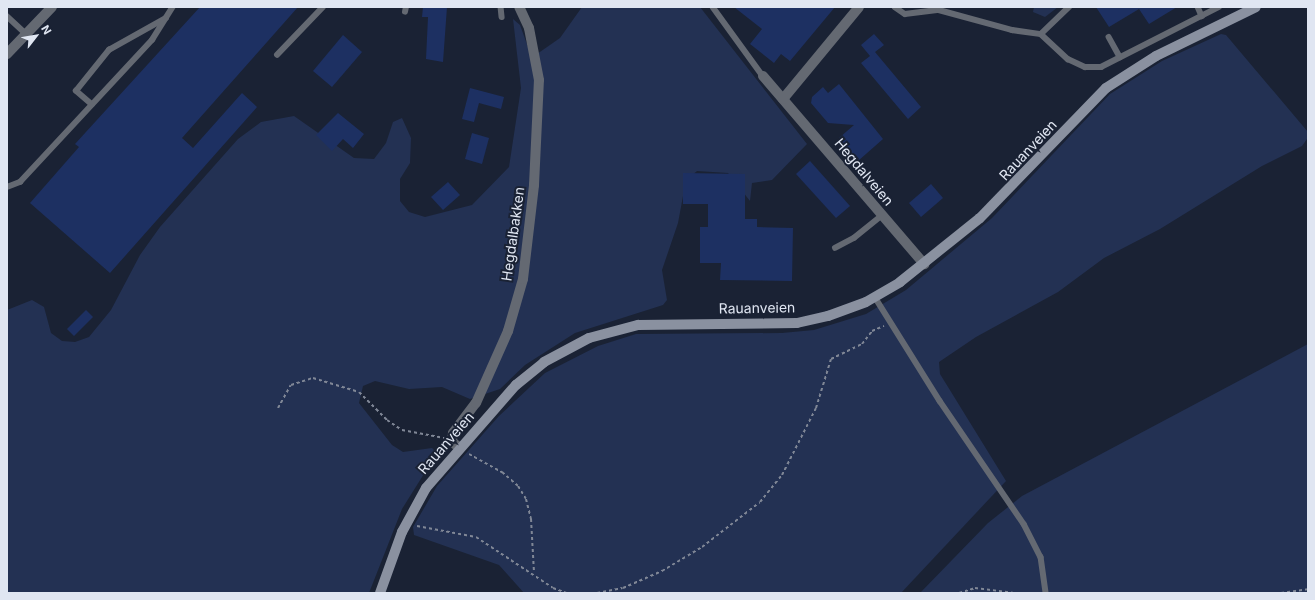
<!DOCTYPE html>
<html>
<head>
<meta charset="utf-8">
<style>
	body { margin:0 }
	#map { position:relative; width:1315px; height:600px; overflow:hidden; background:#1a2234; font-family:Inter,sans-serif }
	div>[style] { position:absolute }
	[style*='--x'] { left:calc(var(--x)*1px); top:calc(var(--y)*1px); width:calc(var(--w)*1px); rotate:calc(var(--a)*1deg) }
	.green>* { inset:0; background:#233153 }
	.building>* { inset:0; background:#1d3062 }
	.path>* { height:2px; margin-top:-1px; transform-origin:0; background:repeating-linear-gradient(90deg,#808796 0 3px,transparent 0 6px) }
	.service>* { height:5.5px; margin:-2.75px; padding:0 2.75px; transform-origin:2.75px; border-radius:2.75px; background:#646972 }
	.minor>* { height:10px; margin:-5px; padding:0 5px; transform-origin:5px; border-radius:5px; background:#646972 }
	.tertiary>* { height:10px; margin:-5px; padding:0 5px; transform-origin:5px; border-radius:5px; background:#646972 }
	.secondary>* { height:10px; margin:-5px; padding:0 5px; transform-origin:5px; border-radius:5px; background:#8a91a0 }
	span { translate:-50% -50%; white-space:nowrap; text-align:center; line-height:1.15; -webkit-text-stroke:4px #1a2234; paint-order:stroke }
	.street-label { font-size:14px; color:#e0e6f2 }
	.frame { position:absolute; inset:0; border:8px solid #e0e6f2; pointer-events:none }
	.north { position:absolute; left:16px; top:16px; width:40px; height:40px; -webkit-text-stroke:3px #1a2234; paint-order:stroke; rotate:59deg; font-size:11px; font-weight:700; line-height:16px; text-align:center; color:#e0e6f2 }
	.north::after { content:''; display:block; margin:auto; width:14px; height:18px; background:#e0e6f2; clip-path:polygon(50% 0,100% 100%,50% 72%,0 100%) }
</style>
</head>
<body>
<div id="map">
	<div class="green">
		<div style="clip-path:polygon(582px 7px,700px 7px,807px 144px,772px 180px,752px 183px,750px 201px,728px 173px,697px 171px,686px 180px,678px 223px,662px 270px,667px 300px,663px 305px,575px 333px,525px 365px,500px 389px,470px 399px,442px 387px,409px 389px,375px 381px,363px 386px,359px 403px,392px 445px,403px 452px,432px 448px,437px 453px,402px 509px,369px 593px,7px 593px,7px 310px,32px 300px,44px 307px,51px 333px,62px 341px,75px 342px,89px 337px,111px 310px,140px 255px,160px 227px,238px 139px,261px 122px,294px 116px,354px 158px,374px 159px,386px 143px,393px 122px,402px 118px,411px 138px,410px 163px,400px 179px,400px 201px,409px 212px,425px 217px,472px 205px,509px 167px,521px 88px,513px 19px,520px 25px,528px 47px,537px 54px,560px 38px)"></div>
		<div style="clip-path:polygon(1034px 7px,1058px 7px,1045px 17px,1033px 12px)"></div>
		<div style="clip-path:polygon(1221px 34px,1226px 35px,1308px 132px,1307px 139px,1302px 146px,1262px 166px,1160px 229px,1104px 258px,1058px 292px,976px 337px,939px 362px,940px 374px,1006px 481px,901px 593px,524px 593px,499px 565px,414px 535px,413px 527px,437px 486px,499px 416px,545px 373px,598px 346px,636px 334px,782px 333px,814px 330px,866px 314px,906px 290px,992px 218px,1110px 94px,1162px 61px)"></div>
		<div style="clip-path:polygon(1308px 344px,1308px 593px,920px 593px,988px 523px,1022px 496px)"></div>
	</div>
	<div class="building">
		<div style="clip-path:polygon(200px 7px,298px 7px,182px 138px,193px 148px,242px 93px,257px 107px,110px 273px,30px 203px,79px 147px,75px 144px)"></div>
		<div style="clip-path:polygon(423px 7px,447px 7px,443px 62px,426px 59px,428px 17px,422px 17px)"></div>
		<div style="clip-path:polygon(734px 7px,835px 7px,790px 61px,781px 54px,774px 63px,750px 44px,762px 29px)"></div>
		<div style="clip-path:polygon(1096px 7px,1177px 7px,1149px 24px,1139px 9px,1109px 27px)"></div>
		<div style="clip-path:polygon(874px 34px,884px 45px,875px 52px,921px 107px,908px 119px,861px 63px,870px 56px,861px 45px)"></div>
		<div style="clip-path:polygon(343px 35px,362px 52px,332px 87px,313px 71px)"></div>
		<div style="clip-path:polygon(839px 84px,883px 139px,858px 161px,839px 138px,854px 125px,828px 123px,811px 103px,812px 97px,823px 87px,828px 93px)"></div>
		<div style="clip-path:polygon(470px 88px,504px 97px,501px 109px,479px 103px,474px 122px,462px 119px)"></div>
		<div style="clip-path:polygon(338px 113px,364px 134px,353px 148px,343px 139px,332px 151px,316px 135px)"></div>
		<div style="clip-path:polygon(472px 133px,489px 138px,482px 164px,465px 159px)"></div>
		<div style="clip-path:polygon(810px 161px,850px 206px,836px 218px,796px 174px)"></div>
		<div style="clip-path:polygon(683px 173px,745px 174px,745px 219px,757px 219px,757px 227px,793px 228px,792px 281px,720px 280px,721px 263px,700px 263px,700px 227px,708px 227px,708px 204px,683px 204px)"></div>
		<div style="clip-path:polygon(448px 182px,460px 195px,443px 210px,431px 197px)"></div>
		<div style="clip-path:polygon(931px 184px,943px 198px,921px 217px,909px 203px)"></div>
		<div style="clip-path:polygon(86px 310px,93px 317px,74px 336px,67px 329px)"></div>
	</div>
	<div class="path">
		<div style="--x:278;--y:408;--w:26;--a:-61"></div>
		<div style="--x:291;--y:385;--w:23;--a:-18"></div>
		<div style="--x:313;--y:378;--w:48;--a:16.9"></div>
		<div style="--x:359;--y:392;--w:40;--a:45"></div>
		<div style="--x:387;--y:420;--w:18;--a:34"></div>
		<div style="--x:402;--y:430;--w:43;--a:10.8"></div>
		<div style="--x:469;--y:454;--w:38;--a:29"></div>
		<div style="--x:502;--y:472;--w:21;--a:41"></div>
		<div style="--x:518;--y:486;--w:15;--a:58"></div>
		<div style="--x:526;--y:499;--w:21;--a:76"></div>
		<div style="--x:531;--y:519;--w:54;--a:86.8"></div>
		<div style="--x:417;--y:526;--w:60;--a:10.6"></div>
		<div style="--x:476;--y:537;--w:92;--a:33.5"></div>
		<div style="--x:553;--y:588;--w:15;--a:20"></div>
		<div style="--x:597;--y:593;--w:26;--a:-11"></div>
		<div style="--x:623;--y:588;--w:43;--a:-23.6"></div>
		<div style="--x:662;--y:571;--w:47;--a:-31"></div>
		<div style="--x:702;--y:547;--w:73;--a:-37.8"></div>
		<div style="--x:760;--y:502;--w:35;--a:-51"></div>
		<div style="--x:782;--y:475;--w:75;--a:-63.1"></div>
		<div style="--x:816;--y:408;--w:51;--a:-73"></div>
		<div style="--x:831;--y:359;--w:34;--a:-26"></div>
		<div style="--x:862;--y:344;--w:16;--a:-52"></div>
		<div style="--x:872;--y:331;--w:13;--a:-23"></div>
		<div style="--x:959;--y:593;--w:17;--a:-17"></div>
		<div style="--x:975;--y:588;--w:38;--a:7"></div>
		<div style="--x:1281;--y:593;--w:27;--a:-8"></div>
	</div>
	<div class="service">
		<div style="--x:501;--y:7;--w:10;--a:84"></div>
		<div style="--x:713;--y:7;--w:85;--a:54.1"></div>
		<div style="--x:895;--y:7;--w:12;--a:35"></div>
		<div style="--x:905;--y:14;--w:34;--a:-7"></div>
		<div style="--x:939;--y:10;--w:76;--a:15.3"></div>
		<div style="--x:1012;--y:30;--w:29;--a:8"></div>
		<div style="--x:1041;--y:34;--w:37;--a:43"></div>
		<div style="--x:1068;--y:59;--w:19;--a:25"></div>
		<div style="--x:1085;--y:67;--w:16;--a:0"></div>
		<div style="--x:1101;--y:67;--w:132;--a:-27"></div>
		<div style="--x:1198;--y:7;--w:10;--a:66"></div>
		<div style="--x:405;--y:12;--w:5;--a:-79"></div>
		<div style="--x:7;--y:16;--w:26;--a:43"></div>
		<div style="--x:1041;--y:34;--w:39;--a:-44"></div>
		<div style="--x:1109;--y:37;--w:23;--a:61"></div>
		<div style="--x:277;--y:55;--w:66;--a:-46.2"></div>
		<div style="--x:92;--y:105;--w:21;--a:-139"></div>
		<div style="--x:76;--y:91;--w:53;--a:-51.2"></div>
		<div style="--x:109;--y:50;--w:65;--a:-29.3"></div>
		<div style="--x:7;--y:187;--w:14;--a:-21"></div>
		<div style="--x:20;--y:182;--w:194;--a:-47.1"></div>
		<div style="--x:152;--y:40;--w:39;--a:-58"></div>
		<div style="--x:835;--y:248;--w:21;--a:-28"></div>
		<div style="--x:854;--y:238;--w:36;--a:-39"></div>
		<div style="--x:875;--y:297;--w:123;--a:58"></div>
		<div style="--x:940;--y:401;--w:149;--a:55.7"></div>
		<div style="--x:1024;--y:524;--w:37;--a:63"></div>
		<div style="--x:1041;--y:557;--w:36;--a:82"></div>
	</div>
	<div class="minor">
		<div style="--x:763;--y:76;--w:248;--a:49.4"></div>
		<div style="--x:783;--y:99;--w:119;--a:-50.4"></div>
		<div style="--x:460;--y:448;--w:10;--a:-143"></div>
		<div style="--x:452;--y:442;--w:9;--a:-84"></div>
		<div style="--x:453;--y:433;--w:38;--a:-53"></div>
		<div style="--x:476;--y:403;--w:79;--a:-66"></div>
		<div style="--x:508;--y:331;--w:54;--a:-73.9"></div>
		<div style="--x:523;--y:279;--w:95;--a:-83.3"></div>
		<div style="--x:534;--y:185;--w:105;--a:-87.3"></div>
		<div style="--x:539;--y:80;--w:53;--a:-100.9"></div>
		<div style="--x:529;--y:28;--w:23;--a:-115"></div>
	</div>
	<div class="tertiary">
		<div style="--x:7;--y:54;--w:65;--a:-46.2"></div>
	</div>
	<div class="secondary">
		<div style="--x:380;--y:593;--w:65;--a:-70.2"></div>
		<div style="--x:402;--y:532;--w:50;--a:-61.4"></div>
		<div style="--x:426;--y:488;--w:137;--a:-48.9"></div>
		<div style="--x:516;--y:385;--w:36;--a:-39"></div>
		<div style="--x:544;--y:362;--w:51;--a:-28.1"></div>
		<div style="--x:589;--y:338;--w:51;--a:-14.9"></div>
		<div style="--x:638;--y:325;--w:159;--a:-0.7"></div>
		<div style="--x:797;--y:323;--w:32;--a:-13"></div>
		<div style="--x:828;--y:316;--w:40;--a:-20.2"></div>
		<div style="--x:866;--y:302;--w:39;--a:-30"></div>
		<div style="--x:900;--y:282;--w:102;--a:-38.7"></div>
		<div style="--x:980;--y:218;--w:181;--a:-45.9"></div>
		<div style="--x:1106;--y:88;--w:59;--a:-32.6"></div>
		<div style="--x:1156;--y:56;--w:111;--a:-26.1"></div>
	</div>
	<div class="street-label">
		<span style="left:1028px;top:150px;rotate:-47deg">Rauanveien</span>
		<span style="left:864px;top:172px;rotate:50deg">Hegdalveien</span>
		<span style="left:513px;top:234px;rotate:-82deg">Hegdalbakken</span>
		<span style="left:757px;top:308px;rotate:-1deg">Rauanveien</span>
		<span style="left:446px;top:443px;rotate:-49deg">Rauanveien</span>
	</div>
	<div class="frame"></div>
	<div class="north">N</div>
</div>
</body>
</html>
